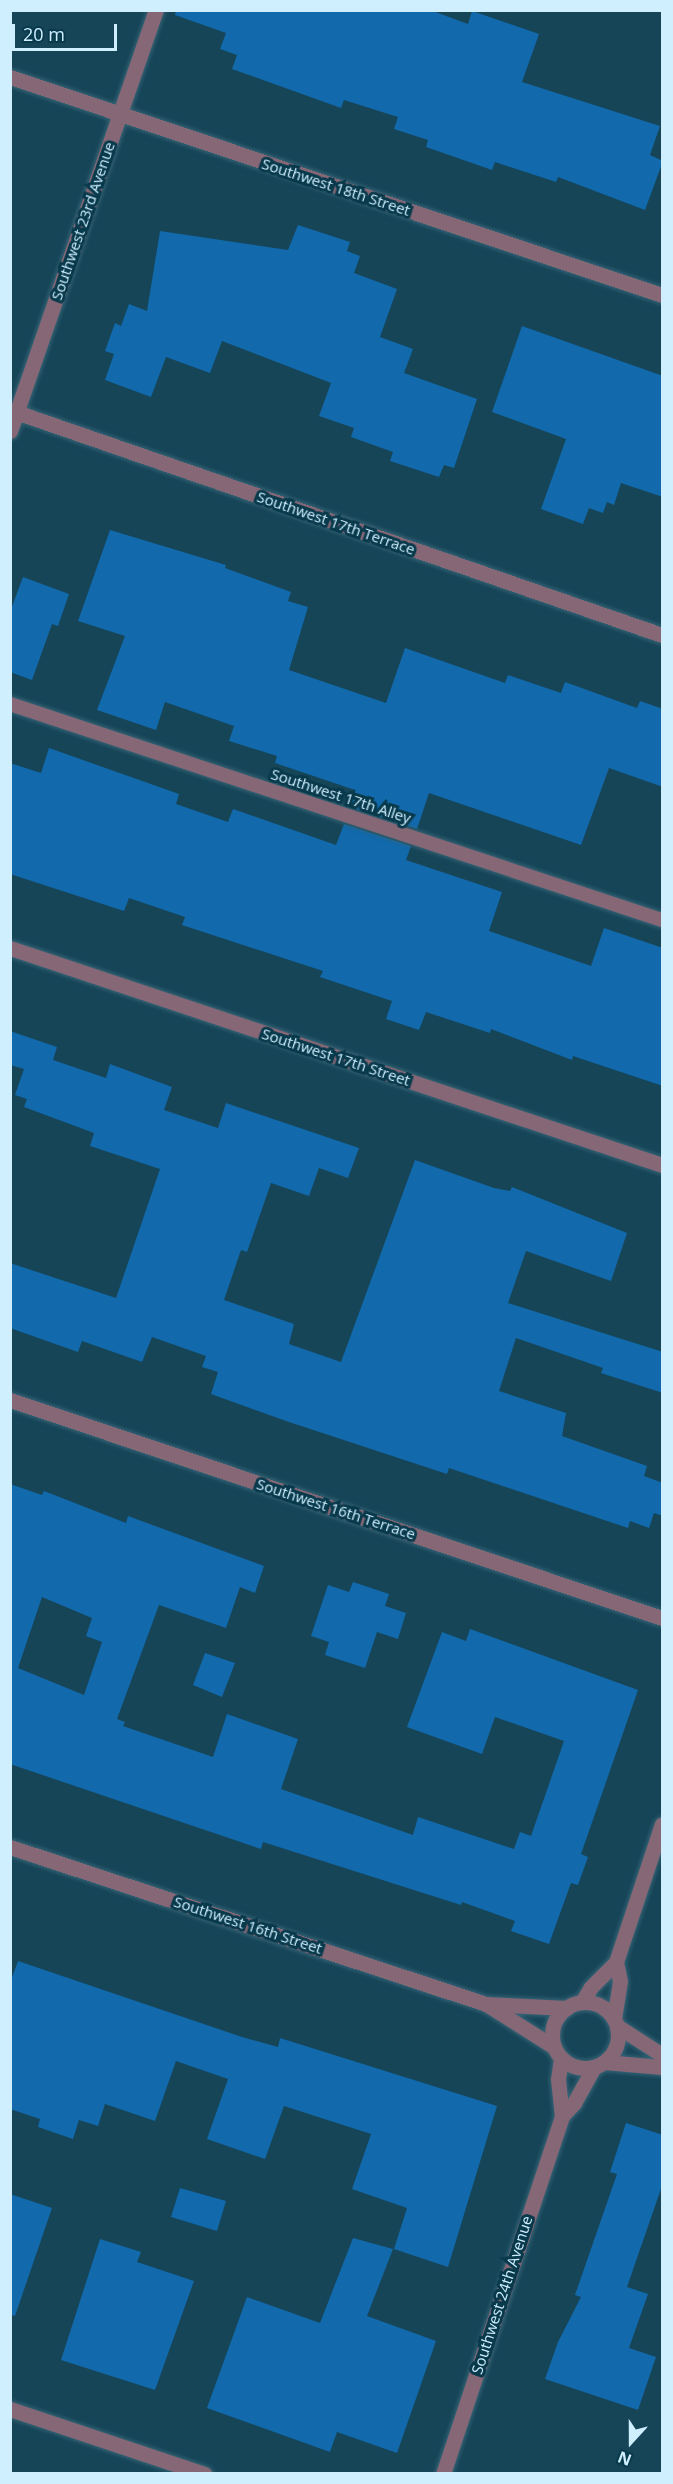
<!DOCTYPE html>
<html>
<head>
<meta charset="utf-8">
<style>
	body { margin:0 }
	#map { position:relative; width:673px; height:2484px; overflow:hidden; background:#164558; font-family:"Open Sans",sans-serif }
	div>[style] { position:absolute }
	[style*='--x'] { left:calc(var(--x)*1px); top:calc(var(--y)*1px); width:calc(var(--w)*1px); rotate:calc(var(--a)*1deg) }
	.building>* { inset:0; background:#1269ab }
	.roads { filter:drop-shadow(0 0 2px #376476) drop-shadow(0 0 2px #376476) }
	.service>* { height:14px; margin:-7px; padding:0 7px; transform-origin:7px; border-radius:7px; background:#866776 }
	.minor>* { height:15px; margin:-7.5px; padding:0 7.5px; transform-origin:7.5px; border-radius:7.5px; background:#866776 }
	.tertiary>* { height:15px; margin:-7.5px; padding:0 7.5px; transform-origin:7.5px; border-radius:7.5px; background:#866776 }
	.tertiary>.ring { margin:-7.5px; padding:0; box-sizing:content-box; background:none; border:15px solid #866776; border-radius:50% }
	span { translate:-50% -50%; white-space:nowrap; text-align:center; line-height:1.15; -webkit-text-stroke:6px #083a4c; paint-order:stroke }
	.street-label { font-size:15px; color:#cfefff }
	.frame { position:absolute; inset:0; border:12px solid #cfefff; pointer-events:none }
	.north { position:absolute; left:601px; top:2412px; width:60px; height:60px; -webkit-text-stroke:4px #083a4c; paint-order:stroke; rotate:201deg; font-size:16px; font-weight:700; line-height:24px; text-align:center; color:#cfefff }
	.north::after { content:''; display:block; margin:auto; width:21px; height:27px; background:#cfefff; clip-path:polygon(50% 0,100% 100%,50% 72%,0 100%) }
	.scale { position:absolute; left:12px; top:24px; width:105px; height:27px; box-sizing:border-box; border:3px solid #cfefff; border-top:0; padding-left:8px; font-size:18px; line-height:21px; white-space:nowrap; color:#cfefff; -webkit-text-stroke:4px #083a4c; paint-order:stroke }
</style>
</head>
<body>
<div id="map">
	<div class="building">
		<div style="clip-path:polygon(176px 10px,430px 10px,468px 24px,472px 11px,539px 34px,522px 82px,660px 126px,650px 155px,663px 161px,645px 210px,558px 177px,556px 182px,495px 162px,492px 170px,426px 147px,428px 140px,394px 129px,398px 117px,344px 100px,341px 108px,232px 69px,237px 55px,220px 49px,226px 33px,175px 15px)"></div>
		<div style="clip-path:polygon(298px 225px,350px 242px,347px 251px,360px 256px,354px 273px,397px 289px,380px 337px,413px 349px,404px 373px,477px 399px,454px 468px,444px 465px,439px 477px,390px 461px,393px 452px,351px 437px,354px 428px,319px 416px,331px 383px,222px 341px,210px 373px,166px 357px,151px 397px,105px 380px,114px 354px,105px 351px,115px 323px,121px 326px,129px 304px,147px 311px,160px 231px,288px 250px)"></div>
		<div style="clip-path:polygon(522px 326px,663px 376px,663px 497px,621px 483px,614px 505px,607px 502px,603px 513px,589px 508px,583px 524px,541px 509px,566px 439px,492px 412px)"></div>
		<div style="clip-path:polygon(110px 530px,226px 565px,225px 568px,291px 592px,288px 601px,308px 607px,289px 670px,386px 703px,405px 648px,505px 683px,508px 675px,561px 693px,565px 682px,637px 708px,640px 701px,663px 709px,663px 787px,609px 768px,581px 845px,429px 793px,417px 829px,350px 807px,355px 790px,275px 763px,277px 756px,229px 741px,234px 726px,165px 702px,156px 730px,97px 710px,125px 636px,78px 621px)"></div>
		<div style="clip-path:polygon(23px 577px,69px 594px,58px 626px,52px 624px,32px 680px,10px 672px,10px 612px)"></div>
		<div style="clip-path:polygon(49px 748px,179px 794px,176px 804px,228px 822px,233px 809px,336px 845px,344px 824px,411px 846px,406px 860px,502px 892px,489px 931px,591px 966px,604px 928px,663px 948px,663px 1086px,573px 1056px,572px 1060px,491px 1029px,490px 1033px,426px 1012px,419px 1030px,386px 1019px,392px 1001px,320px 977px,323px 971px,182px 925px,185px 917px,129px 898px,124px 911px,10px 874px,10px 763px,41px 773px)"></div>
		<div style="clip-path:polygon(10px 1031px,57px 1047px,53px 1060px,106px 1078px,110px 1064px,172px 1087px,164px 1110px,218px 1128px,226px 1103px,359px 1148px,348px 1178px,319px 1168px,309px 1196px,271px 1183px,247px 1252px,241px 1250px,224px 1300px,294px 1324px,289px 1344px,341px 1362px,415px 1160px,494px 1188px,510px 1191px,512px 1187px,627px 1233px,611px 1281px,526px 1251px,508px 1303px,663px 1352px,663px 1393px,601px 1373px,603px 1368px,516px 1338px,499px 1391px,566px 1413px,562px 1436px,647px 1466px,644px 1476px,663px 1483px,663px 1516px,654px 1513px,649px 1528px,630px 1521px,628px 1528px,449px 1468px,447px 1474px,286px 1421px,211px 1394px,218px 1372px,202px 1367px,206px 1356px,152px 1337px,142px 1362px,82px 1341px,78px 1352px,10px 1328px,10px 1263px,116px 1298px,160px 1169px,90px 1146px,94px 1133px,24px 1107px,27px 1099px,15px 1095px,24px 1069px,10px 1065px)"></div>
		<div style="clip-path:polygon(evenodd,10px 1484px,42px 1495px,44px 1491px,126px 1523px,128px 1516px,264px 1566px,255px 1593px,240px 1587px,226px 1628px,159px 1605px,117px 1719px,125px 1722px,123px 1726px,213px 1757px,227px 1714px,298px 1739px,281px 1789px,413px 1835px,418px 1817px,514px 1849px,520px 1832px,531px 1836px,564px 1741px,495px 1717px,482px 1754px,407px 1727px,442px 1632px,466px 1641px,470px 1629px,638px 1690px,581px 1854px,588px 1857px,578px 1885px,571px 1883px,549px 1944px,511px 1931px,515px 1921px,462px 1902px,461px 1905px,263px 1842px,261px 1849px,10px 1764px,10px 1484px,42px 1597px,92px 1618px,86px 1636px,102px 1642px,84px 1695px,18px 1668px,42px 1597px)"></div>
		<div style="clip-path:polygon(353px 1582px,389px 1594px,385px 1606px,406px 1613px,398px 1639px,377px 1632px,365px 1668px,325px 1655px,329px 1642px,311px 1636px,328px 1585px,349px 1592px)"></div>
		<div style="clip-path:polygon(205px 1653px,235px 1663px,222px 1697px,193px 1685px)"></div>
		<div style="clip-path:polygon(18px 1961px,242px 2037px,278px 2047px,280px 2038px,497px 2106px,448px 2267px,394px 2249px,407px 2208px,352px 2189px,371px 2134px,284px 2106px,265px 2159px,207px 2139px,228px 2079px,176px 2061px,155px 2121px,105px 2104px,98px 2126px,79px 2120px,73px 2139px,38px 2127px,40px 2119px,10px 2109px,10px 1983px)"></div>
		<div style="clip-path:polygon(626px 2123px,663px 2135px,663px 2183px,627px 2287px,648px 2294px,629px 2348px,656px 2357px,638px 2410px,545px 2379px,558px 2342px,581px 2297px,575px 2295px,617px 2174px,610px 2172px)"></div>
		<div style="clip-path:polygon(180px 2188px,226px 2201px,217px 2231px,171px 2217px)"></div>
		<div style="clip-path:polygon(10px 2194px,52px 2208px,15px 2316px,10px 2315px)"></div>
		<div style="clip-path:polygon(353px 2238px,393px 2249px,367px 2316px,436px 2341px,397px 2453px,337px 2432px,330px 2452px,207px 2408px,247px 2297px,320px 2323px)"></div>
		<div style="clip-path:polygon(100px 2239px,141px 2252px,137px 2262px,194px 2281px,155px 2390px,61px 2360px)"></div>
	</div>
	<div class="roads">
		<div class="service">
			<div style="--x:10;--y:704;--w:687;--a:18.33"></div>
		</div>
		<div class="minor">
			<div style="--x:10;--y:77;--w:687;--a:18.49"></div>
			<div style="--x:10;--y:410;--w:690;--a:19.04"></div>
			<div style="--x:10;--y:431;--w:446;--a:-70.9"></div>
			<div style="--x:10;--y:948;--w:687;--a:18.41"></div>
			<div style="--x:10;--y:1400;--w:687;--a:18.49"></div>
			<div style="--x:582;--y:2002;--w:17;--a:-59"></div>
			<div style="--x:591;--y:1987;--w:35;--a:-45"></div>
			<div style="--x:614;--y:2019;--w:38;--a:-81"></div>
			<div style="--x:620;--y:1981;--w:19;--a:-102"></div>
			<div style="--x:616;--y:1962;--w:145;--a:-71.6"></div>
			<div style="--x:561;--y:2058;--w:21;--a:98"></div>
			<div style="--x:558;--y:2079;--w:37;--a:84"></div>
			<div style="--x:10;--y:2409;--w:205;--a:18.5"></div>
			<div style="--x:443;--y:2474;--w:377;--a:-71.6"></div>
			<div style="--x:562;--y:2116;--w:18;--a:-47"></div>
			<div style="--x:574;--y:2103;--w:41;--a:-60.9"></div>
		</div>
		<div class="tertiary">
			<div style="--x:10;--y:1847;--w:501;--a:18.25"></div>
			<div style="--x:486;--y:2004;--w:80;--a:32.3"></div>
			<div class="ring" style="left:552px;top:2002px;width:51px;height:51px"></div>
			<div style="--x:486;--y:2004;--w:81;--a:2.8"></div>
			<div style="--x:617;--y:2026;--w:54;--a:32.8"></div>
			<div style="--x:604;--y:2062;--w:58;--a:4.9"></div>
		</div>
	</div>
	<div class="street-label">
		<span style="left:336px;top:187px;rotate:18deg">Southwest 18th Street</span>
		<span style="left:83px;top:221px;rotate:-71deg">Southwest 23rd Avenue</span>
		<span style="left:336px;top:523px;rotate:19deg">Southwest 17th Terrace</span>
		<span style="left:341px;top:796px;rotate:18deg">Southwest 17th Alley</span>
		<span style="left:336px;top:1057px;rotate:18deg">Southwest 17th Street</span>
		<span style="left:336px;top:1509px;rotate:18deg">Southwest 16th Terrace</span>
		<span style="left:248px;top:1925px;rotate:18deg">Southwest 16th Street</span>
		<span style="left:502px;top:2295px;rotate:-72deg">Southwest 24th Avenue</span>
	</div>
	<div class="frame"></div>
	<div class="north">N</div>
	<div class="scale">20 m</div>
</div>
</body>
</html>
